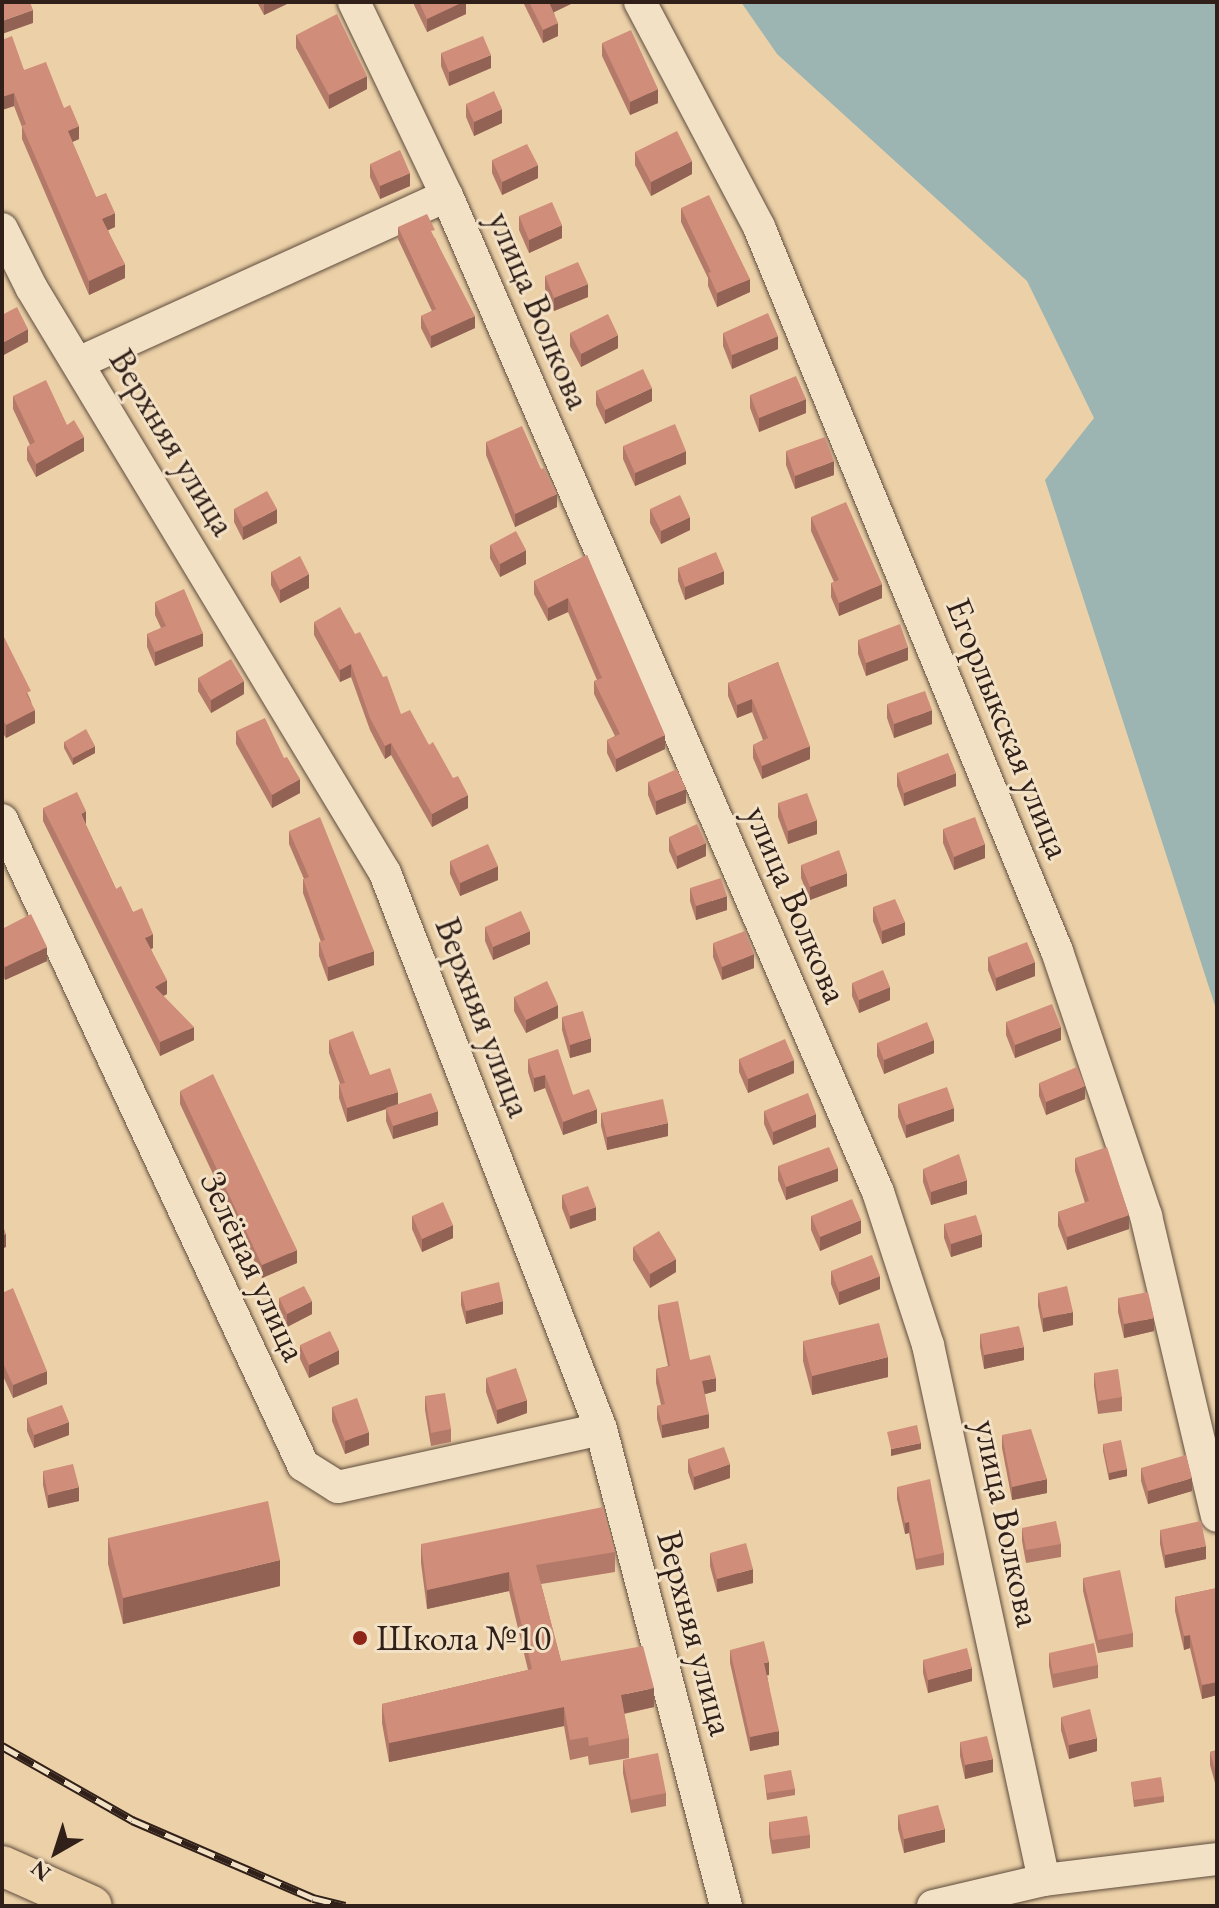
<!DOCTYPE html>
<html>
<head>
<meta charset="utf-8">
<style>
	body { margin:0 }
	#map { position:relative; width:1219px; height:1908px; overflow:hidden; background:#ecd1a8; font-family:"EB Garamond",serif }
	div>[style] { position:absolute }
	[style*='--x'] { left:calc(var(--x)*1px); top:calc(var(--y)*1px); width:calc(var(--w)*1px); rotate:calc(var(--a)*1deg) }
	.water>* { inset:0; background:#9cb5b2 }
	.roads { filter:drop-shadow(0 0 2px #5f4c3d) drop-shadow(0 0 2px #5f4c3d) }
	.minor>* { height:32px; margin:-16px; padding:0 16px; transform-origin:16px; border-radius:16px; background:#f3e1c6 }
	.major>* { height:40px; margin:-20px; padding:0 20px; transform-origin:20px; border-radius:20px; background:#ecd1a8 }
	.rail>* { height:9px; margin-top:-4.5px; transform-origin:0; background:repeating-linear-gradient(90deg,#f3e1c6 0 18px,#302019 0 36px); box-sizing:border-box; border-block:2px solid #302019 }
	.wall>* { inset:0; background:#b37969 }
	.shaded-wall>* { inset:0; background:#926355 }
	.building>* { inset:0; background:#d08d7a }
	.dots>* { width:22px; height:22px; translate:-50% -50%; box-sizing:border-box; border:4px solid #f3e1c6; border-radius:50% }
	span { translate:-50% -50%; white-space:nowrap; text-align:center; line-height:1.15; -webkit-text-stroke:6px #f3e1c6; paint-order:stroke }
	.street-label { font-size:36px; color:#302019 }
	.poi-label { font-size:36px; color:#302019 }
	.left { translate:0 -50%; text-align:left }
	.frame { position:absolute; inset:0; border:4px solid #302019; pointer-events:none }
	.north { position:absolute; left:16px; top:1812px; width:80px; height:80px; -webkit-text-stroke:6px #f3e1c6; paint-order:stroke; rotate:219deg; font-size:22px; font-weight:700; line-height:32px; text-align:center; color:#302019 }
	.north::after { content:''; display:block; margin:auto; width:28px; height:36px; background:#302019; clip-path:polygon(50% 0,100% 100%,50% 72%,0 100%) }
</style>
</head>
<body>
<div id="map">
	<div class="water">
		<div style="clip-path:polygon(741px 2px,1217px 2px,1217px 1012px,1045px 480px,1094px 418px,1027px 281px,777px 54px)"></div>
	</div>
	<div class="roads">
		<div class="minor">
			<div style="--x:354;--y:2;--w:215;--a:64.4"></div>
			<div style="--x:447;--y:196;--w:1085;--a:66.6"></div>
			<div style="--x:878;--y:1192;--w:161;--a:71.9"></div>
			<div style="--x:928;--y:1345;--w:547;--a:77.77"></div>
			<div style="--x:640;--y:2;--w:255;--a:62.1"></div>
			<div style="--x:759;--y:227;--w:783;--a:67.63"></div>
			<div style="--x:1057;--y:951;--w:280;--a:71.4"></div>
			<div style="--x:1146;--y:1216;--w:308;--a:76.7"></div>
			<div style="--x:2;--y:229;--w:65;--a:63.4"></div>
			<div style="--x:31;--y:287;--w:685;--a:58.86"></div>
			<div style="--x:385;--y:873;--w:596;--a:68.77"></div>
			<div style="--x:601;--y:1429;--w:493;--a:75.3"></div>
			<div style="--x:78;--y:363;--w:405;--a:-24.4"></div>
			<div style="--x:2;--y:820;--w:712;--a:64.98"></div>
			<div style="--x:303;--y:1465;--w:41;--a:32.2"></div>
			<div style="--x:338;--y:1487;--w:269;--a:-12.4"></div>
			<div style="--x:933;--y:1906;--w:114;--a:-13.2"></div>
			<div style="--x:1044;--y:1880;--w:174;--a:-6.9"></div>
		</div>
		<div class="major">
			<div style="--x:2;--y:1866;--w:98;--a:24"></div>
		</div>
	</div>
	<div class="rail">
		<div style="--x:2;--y:1746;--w:150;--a:29.6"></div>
		<div style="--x:132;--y:1820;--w:197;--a:23.3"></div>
		<div style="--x:313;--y:1898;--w:33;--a:14"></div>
	</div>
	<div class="wall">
		<div style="clip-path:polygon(257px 2px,291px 2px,264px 15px)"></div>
		<div style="clip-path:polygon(414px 2px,466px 2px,466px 14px,427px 32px,414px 5px)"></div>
		<div style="clip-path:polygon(523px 2px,575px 2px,554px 12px,558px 36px,543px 43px)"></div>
		<div style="clip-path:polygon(296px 35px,367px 89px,329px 109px,296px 48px)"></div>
		<div style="clip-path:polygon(2px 40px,24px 70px,64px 108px,79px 139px,72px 142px,96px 197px,115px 227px,108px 230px,125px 278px,89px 295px,22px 139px,22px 127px,14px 106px,2px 110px)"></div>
		<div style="clip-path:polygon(602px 43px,658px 103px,630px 115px,602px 56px)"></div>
		<div style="clip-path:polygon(441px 53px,491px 68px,449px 86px,441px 66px)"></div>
		<div style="clip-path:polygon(466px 104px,502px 123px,474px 136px,466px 117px)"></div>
		<div style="clip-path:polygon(635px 152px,692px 174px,651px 196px,635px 165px)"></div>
		<div style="clip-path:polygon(492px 160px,538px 178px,502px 195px,492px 173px)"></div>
		<div style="clip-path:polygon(370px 164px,410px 186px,380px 199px,370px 177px)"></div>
		<div style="clip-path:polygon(681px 208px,750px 292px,717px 307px,708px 286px,708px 278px,681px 222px)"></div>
		<div style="clip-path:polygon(519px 216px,562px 238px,529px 253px,519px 230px)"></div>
		<div style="clip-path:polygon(398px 227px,435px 238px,475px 328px,431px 348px,421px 328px,421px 316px,432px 311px,398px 239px)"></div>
		<div style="clip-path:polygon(545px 276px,588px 297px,554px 311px,545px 289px)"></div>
		<div style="clip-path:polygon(570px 333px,618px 348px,581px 367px,570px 346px)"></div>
		<div style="clip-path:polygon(723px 333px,778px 349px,732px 369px,723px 346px)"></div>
		<div style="clip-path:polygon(596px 391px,652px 401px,605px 424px,596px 405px)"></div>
		<div style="clip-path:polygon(750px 395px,806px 413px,759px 432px,750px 408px)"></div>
		<div style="clip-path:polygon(13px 396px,67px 425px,84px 451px,36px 477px,27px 460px,27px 447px,30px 445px,13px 409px)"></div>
		<div style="clip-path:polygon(486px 442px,541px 469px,557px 507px,515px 527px,486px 455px)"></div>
		<div style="clip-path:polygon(623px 446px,686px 464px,635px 486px,623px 459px)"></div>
		<div style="clip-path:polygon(786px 451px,834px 475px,795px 489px,786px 465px)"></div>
		<div style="clip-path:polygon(234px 509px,277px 523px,243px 540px,234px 522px)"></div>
		<div style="clip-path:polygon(650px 509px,690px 530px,661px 544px,650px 523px)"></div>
		<div style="clip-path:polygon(811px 517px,882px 598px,839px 616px,831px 597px,831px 583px,834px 582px,811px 531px)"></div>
		<div style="clip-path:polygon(490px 545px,526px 564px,500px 577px,490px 558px)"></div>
		<div style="clip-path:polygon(587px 555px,665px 749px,616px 772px,607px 753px,607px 740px,615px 736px,594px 694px,594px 681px,597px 680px,568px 612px,548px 621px,534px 594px,534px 581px)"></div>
		<div style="clip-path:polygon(678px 568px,724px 584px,685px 600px,678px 581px)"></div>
		<div style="clip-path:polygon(271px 572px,309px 588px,280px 603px,271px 585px)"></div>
		<div style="clip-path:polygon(155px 602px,203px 646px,155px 666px,147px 647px,147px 634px,161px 628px,155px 615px)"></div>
		<div style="clip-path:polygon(314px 622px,429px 745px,468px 808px,432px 827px,391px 755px,385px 759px,370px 730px,351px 677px,340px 682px,314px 635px)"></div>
		<div style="clip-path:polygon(2px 638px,31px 701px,35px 723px,6px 738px,2px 732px)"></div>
		<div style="clip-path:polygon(858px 640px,908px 660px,866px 676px,858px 654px)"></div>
		<div style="clip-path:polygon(778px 662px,810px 759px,762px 779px,753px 758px,753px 745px,763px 740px,752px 712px,737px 718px,728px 696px,728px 683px)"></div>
		<div style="clip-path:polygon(198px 678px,244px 694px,211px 713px,198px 691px)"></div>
		<div style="clip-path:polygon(887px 704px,932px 724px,894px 738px,887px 718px)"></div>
		<div style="clip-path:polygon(236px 731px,300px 793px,272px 808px,236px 744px)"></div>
		<div style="clip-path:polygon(64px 742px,95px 753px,73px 765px,64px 748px)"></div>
		<div style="clip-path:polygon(897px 773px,956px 786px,904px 806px,897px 786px)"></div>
		<div style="clip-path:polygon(648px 782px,686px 803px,656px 815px,648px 795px)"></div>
		<div style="clip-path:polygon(778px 803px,817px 834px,788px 844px,778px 817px)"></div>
		<div style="clip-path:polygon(43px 808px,86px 825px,116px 889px,133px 912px,153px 948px,151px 949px,167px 994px,163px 996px,194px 1040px,160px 1056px,43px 821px)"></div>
		<div style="clip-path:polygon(943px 829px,985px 858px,954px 870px,943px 843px)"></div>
		<div style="clip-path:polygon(289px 831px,374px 965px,328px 981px,319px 956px,319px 942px,321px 942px,303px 893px,303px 879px,304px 879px,289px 844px)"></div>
		<div style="clip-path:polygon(669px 837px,706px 856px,677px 869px,669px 851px)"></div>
		<div style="clip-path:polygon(450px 861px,498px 880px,460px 896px,450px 874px)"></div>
		<div style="clip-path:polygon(801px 865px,847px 886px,810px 900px,801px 878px)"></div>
		<div style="clip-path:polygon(690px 888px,727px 910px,696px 920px,690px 901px)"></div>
		<div style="clip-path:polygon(873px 907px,905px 935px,882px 944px,873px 921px)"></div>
		<div style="clip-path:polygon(485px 927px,530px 944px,493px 960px,485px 941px)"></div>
		<div style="clip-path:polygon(2px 929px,47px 961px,5px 980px,2px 973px)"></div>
		<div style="clip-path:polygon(713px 943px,754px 968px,722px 980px,713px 957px)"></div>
		<div style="clip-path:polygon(988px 957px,1035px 976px,996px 991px,988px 970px)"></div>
		<div style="clip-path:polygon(852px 983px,890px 1000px,859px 1013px,852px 996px)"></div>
		<div style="clip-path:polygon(514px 997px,558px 1018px,526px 1033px,514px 1011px)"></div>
		<div style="clip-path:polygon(562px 1017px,591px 1052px,570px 1058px,562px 1030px)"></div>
		<div style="clip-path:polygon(1006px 1022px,1061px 1040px,1015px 1058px,1006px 1035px)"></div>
		<div style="clip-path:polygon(329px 1040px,370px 1075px,398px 1104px,438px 1125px,393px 1139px,386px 1121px,386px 1109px,347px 1122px,339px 1098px,339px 1084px,340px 1084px,329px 1053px)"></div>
		<div style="clip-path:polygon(877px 1043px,934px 1053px,884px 1074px,877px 1056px)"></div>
		<div style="clip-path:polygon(528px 1059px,573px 1095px,597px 1123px,563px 1135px,545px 1088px,534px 1092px,528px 1072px)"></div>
		<div style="clip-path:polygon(739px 1059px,794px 1073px,748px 1093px,739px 1072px)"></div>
		<div style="clip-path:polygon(1039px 1083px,1085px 1099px,1046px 1115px,1039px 1096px)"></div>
		<div style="clip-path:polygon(180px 1091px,297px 1263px,262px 1278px,180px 1104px)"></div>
		<div style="clip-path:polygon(898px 1104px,954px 1121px,906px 1138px,898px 1117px)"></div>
		<div style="clip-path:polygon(764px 1111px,816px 1127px,773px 1145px,764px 1124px)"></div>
		<div style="clip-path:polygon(601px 1113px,668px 1136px,607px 1150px,601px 1126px)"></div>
		<div style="clip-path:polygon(1075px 1158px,1129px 1229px,1067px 1250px,1058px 1226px,1058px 1212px,1085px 1203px,1075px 1171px)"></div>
		<div style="clip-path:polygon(778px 1166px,838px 1181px,786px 1200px,778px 1180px)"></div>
		<div style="clip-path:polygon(923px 1169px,967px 1194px,931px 1205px,923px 1182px)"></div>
		<div style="clip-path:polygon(562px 1195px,596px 1220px,570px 1229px,562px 1208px)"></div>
		<div style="clip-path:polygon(412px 1216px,453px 1238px,422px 1252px,412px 1229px)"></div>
		<div style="clip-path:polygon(811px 1216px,861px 1233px,820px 1251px,811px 1230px)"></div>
		<div style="clip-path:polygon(944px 1224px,982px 1247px,951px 1257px,944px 1238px)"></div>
		<div style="clip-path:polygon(633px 1247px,676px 1272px,650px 1288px,633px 1260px)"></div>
		<div style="clip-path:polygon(831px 1271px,880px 1289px,839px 1305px,831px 1284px)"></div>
		<div style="clip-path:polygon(461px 1292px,503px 1314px,466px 1324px,461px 1305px)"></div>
		<div style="clip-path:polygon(2px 1293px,47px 1384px,13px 1398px,2px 1374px)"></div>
		<div style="clip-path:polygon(1038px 1293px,1073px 1325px,1043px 1332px,1038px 1306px)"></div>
		<div style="clip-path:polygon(279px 1298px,312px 1314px,287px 1327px,279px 1312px)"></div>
		<div style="clip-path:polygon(1118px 1298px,1154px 1331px,1124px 1338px,1118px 1312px)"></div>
		<div style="clip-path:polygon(658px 1305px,690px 1360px,716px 1391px,705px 1394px,709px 1428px,662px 1438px,657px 1419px,657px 1406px,661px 1405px,656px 1383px,656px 1369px,668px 1366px,658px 1318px)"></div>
		<div style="clip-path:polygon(980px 1334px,1024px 1360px,984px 1369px,980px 1347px)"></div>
		<div style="clip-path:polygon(803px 1341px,888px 1377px,812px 1395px,803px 1361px)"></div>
		<div style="clip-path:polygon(300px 1345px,339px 1364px,309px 1378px,300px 1359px)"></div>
		<div style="clip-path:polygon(1094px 1373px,1122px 1397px,1122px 1411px,1098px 1414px,1094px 1386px)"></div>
		<div style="clip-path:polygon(486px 1378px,527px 1413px,497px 1424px,486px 1392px)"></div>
		<div style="clip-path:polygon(425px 1396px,451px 1429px,451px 1442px,431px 1446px,425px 1410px)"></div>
		<div style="clip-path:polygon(332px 1407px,369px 1445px,345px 1454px,332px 1421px)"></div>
		<div style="clip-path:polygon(27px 1418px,69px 1435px,34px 1448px,27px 1431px)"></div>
		<div style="clip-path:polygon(1002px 1435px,1047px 1493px,1012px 1500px,1002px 1448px)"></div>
		<div style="clip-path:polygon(1103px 1444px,1127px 1476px,1109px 1480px,1103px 1451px)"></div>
		<div style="clip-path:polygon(688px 1459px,730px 1478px,694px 1490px,688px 1472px)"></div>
		<div style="clip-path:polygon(1141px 1468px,1192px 1491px,1148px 1504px,1141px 1481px)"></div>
		<div style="clip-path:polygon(43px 1471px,79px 1501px,48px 1508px,43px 1485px)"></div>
		<div style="clip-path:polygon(897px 1487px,944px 1553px,944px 1565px,916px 1570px,909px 1533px,905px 1534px,897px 1499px)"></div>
		<div style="clip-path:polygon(1022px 1528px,1061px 1544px,1061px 1557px,1026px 1563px,1022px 1541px)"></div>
		<div style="clip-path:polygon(1160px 1530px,1206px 1559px,1165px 1568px,1160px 1544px)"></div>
		<div style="clip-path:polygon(108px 1538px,280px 1586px,123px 1624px,108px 1564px)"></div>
		<div style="clip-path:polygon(421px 1544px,615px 1552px,615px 1572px,541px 1584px,561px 1661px,654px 1707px,624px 1714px,629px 1738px,629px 1758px,589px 1765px,588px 1756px,570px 1760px,564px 1726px,389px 1762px,382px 1723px,382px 1704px,528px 1670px,509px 1591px,427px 1609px,421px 1563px)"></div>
		<div style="clip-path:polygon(710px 1553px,753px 1583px,717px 1592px,710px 1566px)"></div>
		<div style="clip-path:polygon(1083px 1578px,1133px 1633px,1133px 1647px,1098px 1653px,1083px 1591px)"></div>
		<div style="clip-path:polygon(1217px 1588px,1217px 1695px,1202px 1699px,1190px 1648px,1184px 1650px,1175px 1611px,1175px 1597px)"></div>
		<div style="clip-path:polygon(730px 1650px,769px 1675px,767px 1675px,779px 1745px,750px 1751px,730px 1663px)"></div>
		<div style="clip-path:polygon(1049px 1653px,1098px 1665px,1098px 1678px,1053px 1688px,1049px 1666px)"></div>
		<div style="clip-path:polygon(923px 1660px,972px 1681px,928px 1693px,923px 1673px)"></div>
		<div style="clip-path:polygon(1061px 1717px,1097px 1751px,1069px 1759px,1061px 1730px)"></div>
		<div style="clip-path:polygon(960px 1742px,993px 1772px,965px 1779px,960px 1756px)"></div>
		<div style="clip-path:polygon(1217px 1750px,1217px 1790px,1210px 1765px,1210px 1752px)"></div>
		<div style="clip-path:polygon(623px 1760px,666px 1793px,666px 1806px,631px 1813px,623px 1773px)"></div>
		<div style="clip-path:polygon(764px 1775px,795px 1789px,795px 1795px,767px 1800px)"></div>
		<div style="clip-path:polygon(1131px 1782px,1164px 1796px,1164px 1802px,1134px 1807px)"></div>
		<div style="clip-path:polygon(898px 1815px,945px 1842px,904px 1853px,898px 1829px)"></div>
		<div style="clip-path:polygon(769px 1822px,810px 1835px,810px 1848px,772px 1854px,769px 1835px)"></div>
	</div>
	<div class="shaded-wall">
		<div style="clip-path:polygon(264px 2px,291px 2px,264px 15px)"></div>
		<div style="clip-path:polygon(463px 2px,466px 2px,466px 14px,427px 32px,427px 19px)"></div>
		<div style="clip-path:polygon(548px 2px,575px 2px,548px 15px)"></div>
		<div style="clip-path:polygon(33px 10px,33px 23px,2px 34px,2px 21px)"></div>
		<div style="clip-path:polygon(558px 23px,558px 36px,543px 43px,543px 30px)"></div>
		<div style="clip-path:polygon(491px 55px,491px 68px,449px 86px,449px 72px)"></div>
		<div style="clip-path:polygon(367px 76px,367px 89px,329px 109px,329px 95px)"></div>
		<div style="clip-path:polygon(658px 89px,658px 103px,630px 115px,630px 102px)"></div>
		<div style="clip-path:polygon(14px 93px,14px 106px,2px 110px,2px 97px)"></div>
		<div style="clip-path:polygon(502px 109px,502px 123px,474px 136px,474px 122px)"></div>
		<div style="clip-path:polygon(79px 126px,79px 139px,68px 144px,68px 131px)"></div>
		<div style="clip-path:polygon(692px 161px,692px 174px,651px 196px,651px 182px)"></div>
		<div style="clip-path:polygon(538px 165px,538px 178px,502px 195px,502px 182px)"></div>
		<div style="clip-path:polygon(410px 173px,410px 186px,380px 199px,380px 186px)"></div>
		<div style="clip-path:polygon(115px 213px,115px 227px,102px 233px,102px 219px)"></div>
		<div style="clip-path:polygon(562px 225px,562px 238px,529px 253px,529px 240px)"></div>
		<div style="clip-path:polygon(125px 264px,125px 278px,89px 295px,89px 281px)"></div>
		<div style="clip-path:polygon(750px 279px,750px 292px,717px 307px,717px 293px)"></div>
		<div style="clip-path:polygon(588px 284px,588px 297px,554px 311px,554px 298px)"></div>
		<div style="clip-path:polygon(475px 316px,475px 328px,431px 348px,431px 336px)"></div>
		<div style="clip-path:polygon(28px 329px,28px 342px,2px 356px,2px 343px)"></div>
		<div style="clip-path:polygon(618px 335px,618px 348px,581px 367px,581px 354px)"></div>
		<div style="clip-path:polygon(778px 336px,778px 349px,732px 369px,732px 355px)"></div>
		<div style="clip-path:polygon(652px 388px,652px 401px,605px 424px,605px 410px)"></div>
		<div style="clip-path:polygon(806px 399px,806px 413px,759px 432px,759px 418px)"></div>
		<div style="clip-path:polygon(84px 437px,84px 451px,36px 477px,36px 464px)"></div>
		<div style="clip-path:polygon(686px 451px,686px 464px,635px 486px,635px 473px)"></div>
		<div style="clip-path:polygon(834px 461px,834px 475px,795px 489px,795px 476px)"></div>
		<div style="clip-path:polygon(557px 494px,557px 507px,515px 527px,515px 514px)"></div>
		<div style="clip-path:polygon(277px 509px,277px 523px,243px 540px,243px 527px)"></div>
		<div style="clip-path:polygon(690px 517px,690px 530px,661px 544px,661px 531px)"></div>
		<div style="clip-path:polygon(526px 550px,526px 564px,500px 577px,500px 564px)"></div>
		<div style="clip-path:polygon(724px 571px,724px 584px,685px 600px,685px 587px)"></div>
		<div style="clip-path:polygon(309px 574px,309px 588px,280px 603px,280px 590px)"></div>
		<div style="clip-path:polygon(882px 584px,882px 598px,839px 616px,839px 603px)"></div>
		<div style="clip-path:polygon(568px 598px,568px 612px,548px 621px,548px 608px)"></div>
		<div style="clip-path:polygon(203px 633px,203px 646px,155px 666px,155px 652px)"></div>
		<div style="clip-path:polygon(908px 647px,908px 660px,866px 676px,866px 663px)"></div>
		<div style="clip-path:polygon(351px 664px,351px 677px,340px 682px,340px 670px)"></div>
		<div style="clip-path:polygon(244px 681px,244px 694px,211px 713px,211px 700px)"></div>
		<div style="clip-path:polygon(752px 699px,752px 712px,737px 718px,737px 705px)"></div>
		<div style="clip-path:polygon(35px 710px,35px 723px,6px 738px,6px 725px)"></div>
		<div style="clip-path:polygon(932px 710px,932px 724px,894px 738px,894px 724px)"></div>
		<div style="clip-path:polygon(665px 735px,665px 749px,616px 772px,616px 759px)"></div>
		<div style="clip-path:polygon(391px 743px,391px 755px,385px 759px,385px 746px)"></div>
		<div style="clip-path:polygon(95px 746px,95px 753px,73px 765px,73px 758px)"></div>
		<div style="clip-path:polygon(810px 746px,810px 759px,762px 779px,762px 766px)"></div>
		<div style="clip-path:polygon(956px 773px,956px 786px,904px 806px,904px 793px)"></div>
		<div style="clip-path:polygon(300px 779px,300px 793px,272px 808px,272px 795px)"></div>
		<div style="clip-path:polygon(686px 789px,686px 803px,656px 815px,656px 801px)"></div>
		<div style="clip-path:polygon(468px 795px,468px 808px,432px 827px,432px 814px)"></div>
		<div style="clip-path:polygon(86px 811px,86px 825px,81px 814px)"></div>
		<div style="clip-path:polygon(817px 820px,817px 834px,788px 844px,788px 831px)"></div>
		<div style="clip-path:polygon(706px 843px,706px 856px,677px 869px,677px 856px)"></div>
		<div style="clip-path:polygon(985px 844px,985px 858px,954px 870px,954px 857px)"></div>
		<div style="clip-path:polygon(498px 866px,498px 880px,460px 896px,460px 883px)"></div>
		<div style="clip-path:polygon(847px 873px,847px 886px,810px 900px,810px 887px)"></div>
		<div style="clip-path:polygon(727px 896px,727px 910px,696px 920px,696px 906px)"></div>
		<div style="clip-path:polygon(905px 922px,905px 935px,882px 944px,882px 931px)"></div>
		<div style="clip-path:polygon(530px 931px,530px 944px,493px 960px,493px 947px)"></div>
		<div style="clip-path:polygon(153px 934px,153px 948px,145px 951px,145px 938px)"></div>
		<div style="clip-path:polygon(47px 947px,47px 961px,5px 980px,5px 967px)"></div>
		<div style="clip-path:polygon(374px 951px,374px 965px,328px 981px,328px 967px)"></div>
		<div style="clip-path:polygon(754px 954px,754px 968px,722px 980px,722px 967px)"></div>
		<div style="clip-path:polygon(1035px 962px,1035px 976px,996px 991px,996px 978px)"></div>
		<div style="clip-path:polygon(167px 980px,167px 994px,155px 1000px,155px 987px)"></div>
		<div style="clip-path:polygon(890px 987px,890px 1000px,859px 1013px,859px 1000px)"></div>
		<div style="clip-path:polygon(558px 1005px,558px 1018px,526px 1033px,526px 1020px)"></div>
		<div style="clip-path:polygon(194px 1027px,194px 1040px,160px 1056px,160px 1042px)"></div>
		<div style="clip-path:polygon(1061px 1027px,1061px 1040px,1015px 1058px,1015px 1045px)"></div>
		<div style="clip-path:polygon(591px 1038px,591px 1052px,570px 1058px,570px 1045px)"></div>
		<div style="clip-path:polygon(934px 1040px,934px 1053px,884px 1074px,884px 1060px)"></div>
		<div style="clip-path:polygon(794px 1060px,794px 1073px,748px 1093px,748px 1079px)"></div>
		<div style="clip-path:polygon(545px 1075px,545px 1088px,534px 1092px,534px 1078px)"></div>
		<div style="clip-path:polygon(1085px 1086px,1085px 1099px,1046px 1115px,1046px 1102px)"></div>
		<div style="clip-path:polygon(398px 1092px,398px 1105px,347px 1122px,347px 1108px)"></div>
		<div style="clip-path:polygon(954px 1108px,954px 1121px,906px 1138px,906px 1125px)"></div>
		<div style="clip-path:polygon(597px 1109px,597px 1123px,563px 1135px,563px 1122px)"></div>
		<div style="clip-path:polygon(438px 1111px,438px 1125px,393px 1139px,393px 1126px)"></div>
		<div style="clip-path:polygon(816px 1114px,816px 1127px,773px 1145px,773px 1132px)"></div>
		<div style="clip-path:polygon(668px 1123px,668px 1136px,607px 1150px,607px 1137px)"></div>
		<div style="clip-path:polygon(838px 1168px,838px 1181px,786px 1200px,786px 1187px)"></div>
		<div style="clip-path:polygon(967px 1180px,967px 1194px,931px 1205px,931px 1192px)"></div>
		<div style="clip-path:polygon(596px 1207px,596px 1220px,570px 1229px,570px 1216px)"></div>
		<div style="clip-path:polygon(1129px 1215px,1129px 1229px,1067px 1250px,1067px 1237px)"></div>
		<div style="clip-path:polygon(861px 1220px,861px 1233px,820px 1251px,820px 1237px)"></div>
		<div style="clip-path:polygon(453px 1225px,453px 1238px,422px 1252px,422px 1239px)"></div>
		<div style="clip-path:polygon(6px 1234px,6px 1247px,2px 1249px,2px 1235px)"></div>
		<div style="clip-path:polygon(982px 1234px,982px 1247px,951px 1257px,951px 1244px)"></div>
		<div style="clip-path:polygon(297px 1250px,297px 1263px,262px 1278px,262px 1265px)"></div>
		<div style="clip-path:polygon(676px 1259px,676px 1272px,650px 1288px,650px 1274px)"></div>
		<div style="clip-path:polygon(880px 1276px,880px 1289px,839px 1305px,839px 1292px)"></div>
		<div style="clip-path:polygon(312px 1301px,312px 1314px,287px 1327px,287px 1314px)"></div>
		<div style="clip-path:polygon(503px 1301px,503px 1314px,466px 1324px,466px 1311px)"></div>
		<div style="clip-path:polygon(1073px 1312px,1073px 1325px,1043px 1332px,1043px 1318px)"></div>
		<div style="clip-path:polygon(1154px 1318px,1154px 1331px,1124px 1338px,1124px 1324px)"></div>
		<div style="clip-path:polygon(1024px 1347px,1024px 1360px,984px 1369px,984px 1355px)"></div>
		<div style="clip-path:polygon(339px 1350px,339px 1364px,309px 1378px,309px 1365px)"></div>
		<div style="clip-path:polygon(888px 1357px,888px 1377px,812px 1395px,812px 1376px)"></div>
		<div style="clip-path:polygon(47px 1371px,47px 1384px,13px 1398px,13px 1385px)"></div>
		<div style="clip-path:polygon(716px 1378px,716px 1391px,702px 1395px,702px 1381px)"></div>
		<div style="clip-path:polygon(527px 1400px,527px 1413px,497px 1424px,497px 1410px)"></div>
		<div style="clip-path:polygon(709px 1414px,709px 1428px,662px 1438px,662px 1425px)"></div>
		<div style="clip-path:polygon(69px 1422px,69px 1435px,34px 1448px,34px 1435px)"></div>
		<div style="clip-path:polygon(369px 1432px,369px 1445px,345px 1454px,345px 1441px)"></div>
		<div style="clip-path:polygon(921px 1443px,921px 1449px,891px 1456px,891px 1449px)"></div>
		<div style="clip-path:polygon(730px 1464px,730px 1478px,694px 1490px,694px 1477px)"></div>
		<div style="clip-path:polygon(1127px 1469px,1127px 1476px,1109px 1480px,1109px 1473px)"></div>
		<div style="clip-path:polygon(1192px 1478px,1192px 1491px,1148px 1504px,1148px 1491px)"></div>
		<div style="clip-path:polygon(1047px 1479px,1047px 1493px,1012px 1500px,1012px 1487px)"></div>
		<div style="clip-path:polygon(79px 1487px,79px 1501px,48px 1508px,48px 1495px)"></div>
		<div style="clip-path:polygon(909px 1522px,909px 1533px,905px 1534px,905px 1523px)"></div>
		<div style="clip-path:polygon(1206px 1546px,1206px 1559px,1165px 1568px,1165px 1555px)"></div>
		<div style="clip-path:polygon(280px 1560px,280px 1586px,123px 1624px,123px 1598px)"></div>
		<div style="clip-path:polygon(753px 1569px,753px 1583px,717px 1592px,717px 1579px)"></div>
		<div style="clip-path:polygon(509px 1572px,509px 1591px,427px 1609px,427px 1590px)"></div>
		<div style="clip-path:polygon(1190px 1635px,1190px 1648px,1184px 1650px,1184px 1636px)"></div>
		<div style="clip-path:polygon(769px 1662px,769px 1675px,764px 1676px,764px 1663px)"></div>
		<div style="clip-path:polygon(972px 1668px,972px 1681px,928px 1693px,928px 1680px)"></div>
		<div style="clip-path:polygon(1217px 1682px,1217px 1695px,1202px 1699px,1202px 1685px)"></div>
		<div style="clip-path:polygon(654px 1688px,654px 1707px,621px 1714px,621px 1695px)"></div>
		<div style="clip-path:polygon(564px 1707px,564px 1726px,389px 1762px,389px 1743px)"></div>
		<div style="clip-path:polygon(779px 1731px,779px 1745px,750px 1751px,750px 1737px)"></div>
		<div style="clip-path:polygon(1097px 1738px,1097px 1751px,1069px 1759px,1069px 1745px)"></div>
		<div style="clip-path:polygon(993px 1759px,993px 1772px,965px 1779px,965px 1765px)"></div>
		<div style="clip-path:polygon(945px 1829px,945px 1842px,904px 1853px,904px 1839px)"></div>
	</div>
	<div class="building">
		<div style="clip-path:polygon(2px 2px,30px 2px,33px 10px,2px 21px)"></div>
		<div style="clip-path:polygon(419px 2px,463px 2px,427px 19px)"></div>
		<div style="clip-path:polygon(529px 2px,549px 2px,558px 23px,543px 30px)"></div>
		<div style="clip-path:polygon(337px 14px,367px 76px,329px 95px,296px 35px)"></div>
		<div style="clip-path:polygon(631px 30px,658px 89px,630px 102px,602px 43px)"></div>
		<div style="clip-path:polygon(12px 36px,24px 70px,46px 62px,64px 108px,70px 105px,79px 126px,68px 131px,96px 197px,106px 193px,115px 213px,102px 219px,125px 264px,89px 281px,22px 126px,26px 124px,14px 93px,2px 97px,2px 40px)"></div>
		<div style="clip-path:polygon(483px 36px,491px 55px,449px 72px,441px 53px)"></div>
		<div style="clip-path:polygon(494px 91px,502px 109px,474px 122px,466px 104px)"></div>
		<div style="clip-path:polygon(677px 131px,692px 161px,651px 182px,635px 152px)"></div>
		<div style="clip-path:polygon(527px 144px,538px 165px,502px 182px,492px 160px)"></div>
		<div style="clip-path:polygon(400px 150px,410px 173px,380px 186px,370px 164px)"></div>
		<div style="clip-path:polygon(709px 195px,750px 279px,717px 293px,708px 273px,711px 272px,681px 208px)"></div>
		<div style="clip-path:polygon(552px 202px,562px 225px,529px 240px,519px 216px)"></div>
		<div style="clip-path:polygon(427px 214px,435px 230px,431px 231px,475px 316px,431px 336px,421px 316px,436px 309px,398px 227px)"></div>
		<div style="clip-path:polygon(578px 262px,588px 284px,554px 298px,545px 276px)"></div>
		<div style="clip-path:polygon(17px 307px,28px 329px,2px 343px,2px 315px)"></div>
		<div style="clip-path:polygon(768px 313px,778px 336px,732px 355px,723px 333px)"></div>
		<div style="clip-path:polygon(608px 314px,618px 335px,581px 354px,570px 333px)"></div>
		<div style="clip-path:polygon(643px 369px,652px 388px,605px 410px,596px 391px)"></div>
		<div style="clip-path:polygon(796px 376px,806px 399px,759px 418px,750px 395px)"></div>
		<div style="clip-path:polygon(46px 380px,67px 425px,74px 420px,84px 437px,36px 464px,27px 447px,35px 442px,13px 396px)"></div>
		<div style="clip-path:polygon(675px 424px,686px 451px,635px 473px,623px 446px)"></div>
		<div style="clip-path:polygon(522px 426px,541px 469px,544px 468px,557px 494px,515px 514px,486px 442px)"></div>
		<div style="clip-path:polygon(825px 437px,834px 461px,795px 476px,786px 451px)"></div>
		<div style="clip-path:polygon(267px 491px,277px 509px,243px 527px,234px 509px)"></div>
		<div style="clip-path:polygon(680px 495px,690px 517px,661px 531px,650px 509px)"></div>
		<div style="clip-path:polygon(846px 502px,882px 584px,839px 603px,831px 583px,839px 580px,811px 517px)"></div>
		<div style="clip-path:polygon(516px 531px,526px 550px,500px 564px,490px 545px)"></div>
		<div style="clip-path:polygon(716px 552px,724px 571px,685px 587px,678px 568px)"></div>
		<div style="clip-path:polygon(587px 555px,665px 735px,616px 759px,607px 740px,620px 734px,594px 681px,602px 678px,568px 598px,548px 608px,534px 581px)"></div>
		<div style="clip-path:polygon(300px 556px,309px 574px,280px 590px,271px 572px)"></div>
		<div style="clip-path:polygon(184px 589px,203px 633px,155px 652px,147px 634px,166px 626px,155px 602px)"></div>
		<div style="clip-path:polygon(340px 607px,355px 634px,360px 632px,383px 677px,387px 676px,401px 714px,410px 710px,429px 745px,433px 742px,453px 778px,458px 776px,468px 795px,432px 814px,391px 743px,385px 746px,370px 718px,351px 664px,340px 670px,314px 622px)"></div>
		<div style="clip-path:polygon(900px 624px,908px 647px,866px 663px,858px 640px)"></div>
		<div style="clip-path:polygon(4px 637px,31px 691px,26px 693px,35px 710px,6px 725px,2px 718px,2px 638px)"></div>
		<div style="clip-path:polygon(231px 659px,244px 681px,211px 700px,198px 678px)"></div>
		<div style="clip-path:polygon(778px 662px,810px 746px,762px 766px,753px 745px,768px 738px,752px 699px,737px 705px,728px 683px)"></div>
		<div style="clip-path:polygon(925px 691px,932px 710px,894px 724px,887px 704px)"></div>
		<div style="clip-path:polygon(265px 718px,284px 758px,287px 757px,300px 779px,272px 795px,236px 731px)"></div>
		<div style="clip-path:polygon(86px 729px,95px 746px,73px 758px,64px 742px)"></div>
		<div style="clip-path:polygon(948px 753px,956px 773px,904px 793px,897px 773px)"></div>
		<div style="clip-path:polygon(677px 769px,686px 789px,656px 801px,648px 782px)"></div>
		<div style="clip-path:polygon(77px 792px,86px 811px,81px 814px,116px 889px,121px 886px,133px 912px,142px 908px,153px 934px,145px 938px,167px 980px,155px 987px,194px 1027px,160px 1042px,43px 808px)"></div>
		<div style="clip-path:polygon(807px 793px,817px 820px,788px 831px,778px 803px)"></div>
		<div style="clip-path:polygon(320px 817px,374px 951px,328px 967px,319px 942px,325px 940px,303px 879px,309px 877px,289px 831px)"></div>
		<div style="clip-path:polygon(975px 817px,985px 844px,954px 857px,943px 829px)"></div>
		<div style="clip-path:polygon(697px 824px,706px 843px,677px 856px,669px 837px)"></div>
		<div style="clip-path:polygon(488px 844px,498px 866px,460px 883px,450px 861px)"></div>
		<div style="clip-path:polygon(839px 850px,847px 873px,810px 887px,801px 865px)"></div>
		<div style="clip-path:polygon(721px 878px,727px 896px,696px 906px,690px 888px)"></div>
		<div style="clip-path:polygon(895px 899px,905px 922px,882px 931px,873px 907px)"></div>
		<div style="clip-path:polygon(521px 911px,530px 931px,493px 947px,485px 927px)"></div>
		<div style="clip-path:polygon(31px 914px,47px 947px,5px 967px,2px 960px,2px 929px)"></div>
		<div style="clip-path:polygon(745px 931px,754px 954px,722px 967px,713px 943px)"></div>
		<div style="clip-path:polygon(1027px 942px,1035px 962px,996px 978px,988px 957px)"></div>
		<div style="clip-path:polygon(883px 970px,890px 987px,859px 1000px,852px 983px)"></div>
		<div style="clip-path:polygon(547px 981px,558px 1005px,526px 1020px,514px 997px)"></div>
		<div style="clip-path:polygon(1052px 1004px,1061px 1027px,1015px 1045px,1006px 1022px)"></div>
		<div style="clip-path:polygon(583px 1011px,591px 1038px,570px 1045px,562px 1017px)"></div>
		<div style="clip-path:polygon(927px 1022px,934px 1040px,884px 1060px,877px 1043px)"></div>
		<div style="clip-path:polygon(353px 1031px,370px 1075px,390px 1068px,398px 1092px,347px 1108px,339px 1084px,345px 1083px,329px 1040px)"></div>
		<div style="clip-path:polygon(785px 1039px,794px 1060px,748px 1079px,739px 1059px)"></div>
		<div style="clip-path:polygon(558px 1049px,573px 1095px,589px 1089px,597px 1109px,563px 1122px,545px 1075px,534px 1078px,528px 1059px)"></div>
		<div style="clip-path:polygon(1077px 1067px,1085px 1086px,1046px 1102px,1039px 1083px)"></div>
		<div style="clip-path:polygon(213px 1074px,297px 1250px,262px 1265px,180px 1091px)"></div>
		<div style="clip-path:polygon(947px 1087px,954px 1108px,906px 1125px,898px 1104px)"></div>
		<div style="clip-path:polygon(431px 1093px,438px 1111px,393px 1126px,386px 1108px)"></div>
		<div style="clip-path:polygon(808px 1093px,816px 1114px,773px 1132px,764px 1111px)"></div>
		<div style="clip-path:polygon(663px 1099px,668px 1123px,607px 1137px,601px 1113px)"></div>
		<div style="clip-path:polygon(829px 1147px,838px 1168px,786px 1187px,778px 1166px)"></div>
		<div style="clip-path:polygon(1107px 1147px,1129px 1215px,1067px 1237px,1058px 1212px,1089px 1201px,1075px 1158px)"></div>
		<div style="clip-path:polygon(959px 1154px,967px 1180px,931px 1192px,923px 1169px)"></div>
		<div style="clip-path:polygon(588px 1186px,596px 1207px,570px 1216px,562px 1195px)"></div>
		<div style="clip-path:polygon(852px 1199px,861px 1220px,820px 1237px,811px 1216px)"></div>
		<div style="clip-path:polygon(443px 1202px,453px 1225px,422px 1239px,412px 1216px)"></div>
		<div style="clip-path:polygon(976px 1215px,982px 1234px,951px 1244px,944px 1224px)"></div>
		<div style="clip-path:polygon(2px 1223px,6px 1234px,2px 1235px)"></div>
		<div style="clip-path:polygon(659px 1231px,676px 1259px,650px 1274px,633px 1247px)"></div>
		<div style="clip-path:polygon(872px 1255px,880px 1276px,839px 1292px,831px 1271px)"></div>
		<div style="clip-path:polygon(499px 1282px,503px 1301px,466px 1311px,461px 1292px)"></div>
		<div style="clip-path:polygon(304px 1286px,312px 1301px,287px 1314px,279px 1298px)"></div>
		<div style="clip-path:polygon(1067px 1286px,1073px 1312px,1043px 1318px,1038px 1293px)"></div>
		<div style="clip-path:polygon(13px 1288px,47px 1371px,13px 1385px,2px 1361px,2px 1293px)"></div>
		<div style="clip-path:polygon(1148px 1292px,1154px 1318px,1124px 1324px,1118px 1298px)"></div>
		<div style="clip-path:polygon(678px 1301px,690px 1360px,710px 1355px,716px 1378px,702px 1381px,709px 1414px,662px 1425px,657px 1406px,665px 1404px,656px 1369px,670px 1366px,658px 1305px)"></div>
		<div style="clip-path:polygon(879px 1323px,888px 1357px,812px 1376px,803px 1341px)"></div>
		<div style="clip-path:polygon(1019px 1326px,1024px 1347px,984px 1355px,980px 1334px)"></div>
		<div style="clip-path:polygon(330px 1331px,339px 1350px,309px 1365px,300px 1345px)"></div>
		<div style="clip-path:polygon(516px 1368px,527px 1400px,497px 1410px,486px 1378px)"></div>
		<div style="clip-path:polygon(1118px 1369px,1122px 1397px,1098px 1401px,1094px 1373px)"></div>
		<div style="clip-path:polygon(445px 1393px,451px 1429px,431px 1433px,425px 1396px)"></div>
		<div style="clip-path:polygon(357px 1398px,369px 1432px,345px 1441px,332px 1407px)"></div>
		<div style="clip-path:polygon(62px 1405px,69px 1422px,34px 1435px,27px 1418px)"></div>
		<div style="clip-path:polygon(917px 1425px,921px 1443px,891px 1449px,887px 1432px)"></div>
		<div style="clip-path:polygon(1031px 1429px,1047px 1479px,1012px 1487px,1002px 1435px)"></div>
		<div style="clip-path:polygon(1121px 1440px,1127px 1469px,1109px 1473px,1103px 1444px)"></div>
		<div style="clip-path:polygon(724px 1447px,730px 1464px,694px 1477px,688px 1459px)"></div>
		<div style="clip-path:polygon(1186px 1455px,1192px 1478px,1148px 1491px,1141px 1468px)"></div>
		<div style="clip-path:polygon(73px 1464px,79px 1487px,48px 1495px,43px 1471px)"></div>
		<div style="clip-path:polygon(930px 1479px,944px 1553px,916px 1559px,909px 1522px,905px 1523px,897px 1487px)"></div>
		<div style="clip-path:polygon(268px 1501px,280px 1560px,123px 1598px,108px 1538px)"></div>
		<div style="clip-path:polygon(603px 1507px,615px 1552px,536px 1565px,561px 1661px,643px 1646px,654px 1688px,621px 1695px,629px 1738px,589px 1746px,588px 1737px,570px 1740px,564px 1707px,389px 1743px,382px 1704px,532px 1669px,509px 1572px,427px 1590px,421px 1544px)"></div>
		<div style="clip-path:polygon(1056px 1521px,1061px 1544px,1026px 1550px,1022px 1528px)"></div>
		<div style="clip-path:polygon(1201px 1521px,1206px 1546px,1165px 1555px,1160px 1530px)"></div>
		<div style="clip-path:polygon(746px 1543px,753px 1569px,717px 1579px,710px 1553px)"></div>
		<div style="clip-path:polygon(1120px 1570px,1133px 1633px,1098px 1640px,1083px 1578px)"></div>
		<div style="clip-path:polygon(1217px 1588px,1217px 1682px,1202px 1685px,1190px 1635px,1184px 1636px,1175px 1597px)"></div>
		<div style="clip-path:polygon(764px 1641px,769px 1662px,764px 1663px,779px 1731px,750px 1737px,730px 1650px)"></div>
		<div style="clip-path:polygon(1094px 1643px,1098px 1665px,1053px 1674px,1049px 1653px)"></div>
		<div style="clip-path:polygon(967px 1648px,972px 1668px,928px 1680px,923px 1660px)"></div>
		<div style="clip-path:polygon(1090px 1709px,1097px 1738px,1069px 1745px,1061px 1717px)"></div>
		<div style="clip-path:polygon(987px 1736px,993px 1759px,965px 1765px,960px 1742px)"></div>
		<div style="clip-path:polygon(1217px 1750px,1217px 1777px,1210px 1752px)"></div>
		<div style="clip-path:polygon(658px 1753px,666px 1793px,631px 1800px,623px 1760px)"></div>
		<div style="clip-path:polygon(791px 1770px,795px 1789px,767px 1793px,764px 1775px)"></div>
		<div style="clip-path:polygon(1161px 1777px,1164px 1796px,1134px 1800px,1131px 1782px)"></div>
		<div style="clip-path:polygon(938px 1805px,945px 1829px,904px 1839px,898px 1815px)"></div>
		<div style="clip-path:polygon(807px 1816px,810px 1835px,772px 1840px,769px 1822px)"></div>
	</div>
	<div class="dots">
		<div style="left:360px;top:1638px;background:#8f2418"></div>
	</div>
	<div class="street-label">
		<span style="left:540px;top:310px;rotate:67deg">улица Волкова</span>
		<span style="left:173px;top:442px;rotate:59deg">Верхняя улица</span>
		<span style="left:1009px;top:728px;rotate:68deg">Егорлыкская улица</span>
		<span style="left:797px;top:904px;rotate:67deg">улица Волкова</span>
		<span style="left:484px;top:1017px;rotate:69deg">Верхняя улица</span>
		<span style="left:254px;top:1266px;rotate:65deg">Зелёная улица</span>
		<span style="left:1008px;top:1523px;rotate:78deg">улица Волкова</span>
		<span style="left:696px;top:1633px;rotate:75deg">Верхняя улица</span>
	</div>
	<div class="poi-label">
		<span class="left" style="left:376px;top:1638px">Школа №10</span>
	</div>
	<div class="frame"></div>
	<div class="north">N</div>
</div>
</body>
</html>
